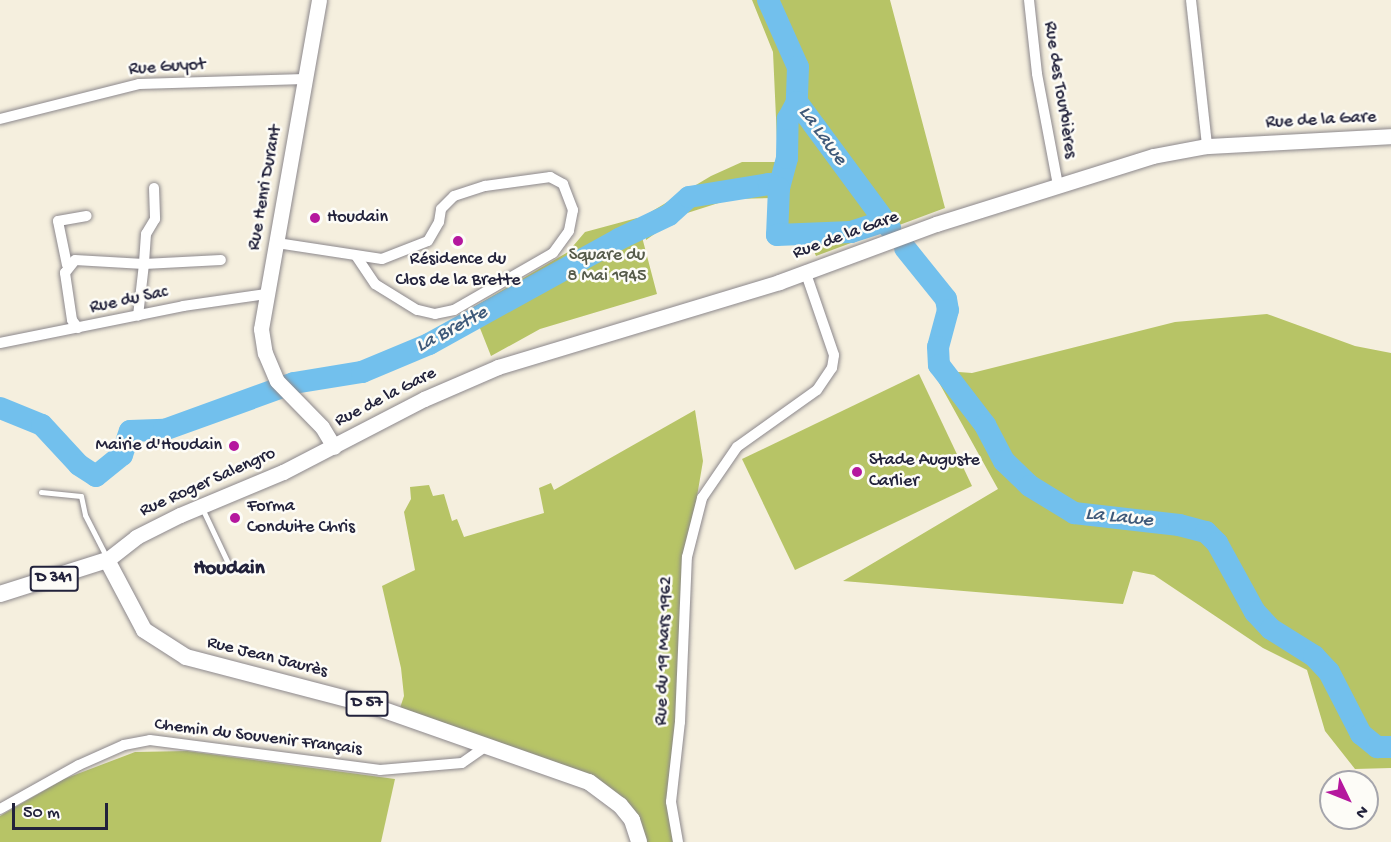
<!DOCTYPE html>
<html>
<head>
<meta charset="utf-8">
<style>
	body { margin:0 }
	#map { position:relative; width:1391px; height:842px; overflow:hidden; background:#f5efde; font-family:"Gochi Hand",sans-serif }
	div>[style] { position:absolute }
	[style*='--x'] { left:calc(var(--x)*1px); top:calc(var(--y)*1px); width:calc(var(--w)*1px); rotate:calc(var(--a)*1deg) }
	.green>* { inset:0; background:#b7c466 }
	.river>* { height:22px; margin:-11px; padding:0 11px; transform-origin:11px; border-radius:11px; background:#72c0ed }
	.roads { filter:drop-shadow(0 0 2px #8c888c) drop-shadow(0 0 2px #8c888c) }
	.lane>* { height:5px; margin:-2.5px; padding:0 2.5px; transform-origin:2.5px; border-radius:2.5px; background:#fff }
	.street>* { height:10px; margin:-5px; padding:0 5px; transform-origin:5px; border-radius:5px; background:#fff }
	.secondary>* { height:15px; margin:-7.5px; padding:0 7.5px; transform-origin:7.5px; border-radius:7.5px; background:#fff }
	.primary>* { height:16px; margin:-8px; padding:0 8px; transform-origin:8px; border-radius:8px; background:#fff }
	.dots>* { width:16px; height:16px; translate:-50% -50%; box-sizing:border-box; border:3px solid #fdfcf7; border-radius:50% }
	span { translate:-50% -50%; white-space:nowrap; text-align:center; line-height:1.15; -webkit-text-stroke:5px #fdfcf7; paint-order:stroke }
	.shield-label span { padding:2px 4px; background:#fdfcf7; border:2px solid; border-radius:4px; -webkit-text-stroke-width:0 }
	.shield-label { font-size:16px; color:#22223b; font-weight:700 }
	.street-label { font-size:18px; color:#22223b }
	.poi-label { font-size:18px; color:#22223b }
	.left { translate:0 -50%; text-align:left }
	.right { translate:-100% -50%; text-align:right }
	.park-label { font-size:18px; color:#565b4a }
	.water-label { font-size:20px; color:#3e5979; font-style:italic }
	.quarter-label { font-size:21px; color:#22223b; font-weight:700 }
	.north { position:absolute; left:1319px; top:770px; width:60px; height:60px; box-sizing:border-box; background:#fdfcf7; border:2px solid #a5a5ac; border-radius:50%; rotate:133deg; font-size:16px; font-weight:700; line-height:24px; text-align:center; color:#22223b }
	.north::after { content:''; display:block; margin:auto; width:21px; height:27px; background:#b5179e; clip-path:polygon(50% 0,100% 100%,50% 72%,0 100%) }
	.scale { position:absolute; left:12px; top:803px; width:96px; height:27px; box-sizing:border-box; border:3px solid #22223b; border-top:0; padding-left:8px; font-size:18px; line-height:21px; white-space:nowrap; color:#22223b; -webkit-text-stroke:4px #fdfcf7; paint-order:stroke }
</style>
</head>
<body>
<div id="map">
	<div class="green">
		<div style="clip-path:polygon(752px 0,890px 0,945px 208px,816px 256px,809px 239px,772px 239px,773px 198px,731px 199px,681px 215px,646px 240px,644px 216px,711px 176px,742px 162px,778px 162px,773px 52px)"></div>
		<div style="clip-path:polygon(637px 218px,657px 294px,540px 329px,491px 356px,472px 308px,568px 252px,585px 232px)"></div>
		<div style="clip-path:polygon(1267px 314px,1355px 346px,1391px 353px,1391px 768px,1355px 769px,1325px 731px,1307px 670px,1263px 648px,1154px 575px,1133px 571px,1123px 604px,843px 581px,998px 489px,932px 370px,972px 373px,1175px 322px)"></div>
		<div style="clip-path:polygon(919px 374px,972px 486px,795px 570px,742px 459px)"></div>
		<div style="clip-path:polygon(695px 410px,703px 461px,683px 579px,671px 802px,678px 842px,639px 842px,604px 792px,398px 714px,404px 696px,401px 668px,382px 586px,415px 570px,404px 512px,411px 499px,410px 487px,429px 485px,433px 496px,444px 494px,452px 521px,457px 519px,464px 537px,544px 513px,539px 488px,551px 483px,554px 490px)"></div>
		<div style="clip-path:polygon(187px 751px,395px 779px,381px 842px,0 842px,0 816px,64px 779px,135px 752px)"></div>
	</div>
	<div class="river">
		<div style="--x:768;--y:0;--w:73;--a:65.9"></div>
		<div style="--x:798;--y:67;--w:35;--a:92"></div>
		<div style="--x:797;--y:102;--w:157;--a:53.6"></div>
		<div style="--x:779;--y:188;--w:31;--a:-75"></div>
		<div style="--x:787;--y:158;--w:39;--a:-89"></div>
		<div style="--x:788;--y:119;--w:19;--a:-62"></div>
		<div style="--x:905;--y:248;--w:65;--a:51.2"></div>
		<div style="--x:946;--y:299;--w:11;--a:80"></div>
		<div style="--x:948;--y:310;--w:38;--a:105"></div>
		<div style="--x:938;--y:347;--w:18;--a:87"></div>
		<div style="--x:939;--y:365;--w:76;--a:52.5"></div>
		<div style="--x:985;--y:425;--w:41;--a:62.2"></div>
		<div style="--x:1004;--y:461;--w:36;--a:44"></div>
		<div style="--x:1030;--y:486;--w:52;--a:31.5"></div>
		<div style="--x:1074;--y:513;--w:106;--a:6.5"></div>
		<div style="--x:1179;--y:525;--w:28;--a:15"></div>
		<div style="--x:1206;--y:532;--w:16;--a:45"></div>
		<div style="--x:1217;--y:543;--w:79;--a:61.2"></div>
		<div style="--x:1255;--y:612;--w:23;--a:47"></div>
		<div style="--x:1271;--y:629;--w:51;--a:32.1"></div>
		<div style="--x:1314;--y:656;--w:22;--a:47"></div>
		<div style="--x:1329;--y:672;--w:70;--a:62.7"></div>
		<div style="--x:1361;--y:734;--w:21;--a:39"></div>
		<div style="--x:1377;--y:747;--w:14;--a:0"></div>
		<div style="--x:0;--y:408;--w:45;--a:22"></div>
		<div style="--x:42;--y:425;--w:54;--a:47.2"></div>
		<div style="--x:79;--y:465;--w:20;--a:33"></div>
		<div style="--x:96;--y:476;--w:33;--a:-39"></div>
		<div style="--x:122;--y:455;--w:25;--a:-72"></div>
		<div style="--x:130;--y:431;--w:34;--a:-2"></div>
		<div style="--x:164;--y:430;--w:138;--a:-19.9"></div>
		<div style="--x:294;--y:383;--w:69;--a:-9.2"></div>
		<div style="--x:362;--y:372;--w:73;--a:-22.7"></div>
		<div style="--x:429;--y:344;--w:217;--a:-28.9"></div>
		<div style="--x:619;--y:239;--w:55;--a:-25.6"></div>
		<div style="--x:669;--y:215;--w:27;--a:-42"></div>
		<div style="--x:689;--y:197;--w:81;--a:-9.2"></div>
		<div style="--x:769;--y:184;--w:11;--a:22"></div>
		<div style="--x:779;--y:188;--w:47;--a:92.4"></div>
		<div style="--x:777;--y:235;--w:74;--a:-2.3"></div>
		<div style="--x:851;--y:232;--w:35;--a:-18"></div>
	</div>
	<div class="roads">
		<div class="lane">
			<div style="--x:41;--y:492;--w:40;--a:5.7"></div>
			<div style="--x:81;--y:496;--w:19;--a:78"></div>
			<div style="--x:85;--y:515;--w:48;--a:62.9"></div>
			<div style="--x:202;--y:508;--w:59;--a:64.7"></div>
		</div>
		<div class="street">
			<div style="--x:1029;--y:0;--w:74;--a:83.8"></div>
			<div style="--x:1037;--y:74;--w:113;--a:79.3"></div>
			<div style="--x:1191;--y:0;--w:147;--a:83.7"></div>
			<div style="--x:0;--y:119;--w:143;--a:-14.1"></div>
			<div style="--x:139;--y:84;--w:166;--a:-1.7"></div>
			<div style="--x:154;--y:188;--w:31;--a:88"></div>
			<div style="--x:155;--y:219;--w:17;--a:121"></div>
			<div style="--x:146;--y:234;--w:30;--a:94"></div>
			<div style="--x:144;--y:264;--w:77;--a:-3"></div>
			<div style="--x:277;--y:243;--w:106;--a:8.7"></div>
			<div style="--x:382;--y:259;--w:49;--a:-21.4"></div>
			<div style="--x:428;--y:241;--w:22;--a:-60"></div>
			<div style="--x:439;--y:222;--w:13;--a:-81"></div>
			<div style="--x:441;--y:209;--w:18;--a:-45"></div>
			<div style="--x:454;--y:196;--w:33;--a:-18"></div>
			<div style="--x:485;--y:186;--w:66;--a:-7.9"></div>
			<div style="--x:550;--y:177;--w:15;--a:28"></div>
			<div style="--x:563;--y:184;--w:28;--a:69"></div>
			<div style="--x:573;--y:210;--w:21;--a:101"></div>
			<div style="--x:569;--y:231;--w:27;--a:126"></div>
			<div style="--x:553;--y:253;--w:114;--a:150.1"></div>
			<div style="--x:454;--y:310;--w:19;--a:168"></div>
			<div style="--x:435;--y:314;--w:18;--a:-167"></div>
			<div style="--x:417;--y:310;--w:49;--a:-148.2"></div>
			<div style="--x:375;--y:284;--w:34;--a:-124"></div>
			<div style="--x:67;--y:265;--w:45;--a:-101.6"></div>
			<div style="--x:58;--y:221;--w:29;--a:-10"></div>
			<div style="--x:78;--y:328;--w:10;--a:-127"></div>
			<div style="--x:72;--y:320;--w:48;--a:-98.5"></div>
			<div style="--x:65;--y:273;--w:16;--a:-52"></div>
			<div style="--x:75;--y:260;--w:69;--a:3.3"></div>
			<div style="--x:144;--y:264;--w:52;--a:96.6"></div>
			<div style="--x:0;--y:343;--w:187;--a:-11.4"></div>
			<div style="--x:183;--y:306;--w:84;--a:-8.2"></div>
			<div style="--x:0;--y:809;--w:90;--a:-29.1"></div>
			<div style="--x:79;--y:765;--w:49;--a:-24"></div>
			<div style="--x:124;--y:745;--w:26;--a:-11"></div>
			<div style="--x:150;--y:740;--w:232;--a:7.4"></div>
			<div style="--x:380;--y:770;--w:82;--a:-4.9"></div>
			<div style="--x:462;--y:763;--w:29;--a:-35"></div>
			<div style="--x:678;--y:842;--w:41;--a:-99.9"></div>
			<div style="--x:671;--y:802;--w:81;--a:-83.6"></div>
			<div style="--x:680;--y:722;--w:165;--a:-87.6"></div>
			<div style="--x:687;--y:557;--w:61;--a:-75.7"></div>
			<div style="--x:702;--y:498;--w:62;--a:-55.5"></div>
			<div style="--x:737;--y:447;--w:98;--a:-35.5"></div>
			<div style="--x:817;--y:390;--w:27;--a:-56"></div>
			<div style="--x:832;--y:368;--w:13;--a:-81"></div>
			<div style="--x:834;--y:355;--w:89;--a:-109"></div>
		</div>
		<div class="secondary">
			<div style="--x:319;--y:0;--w:334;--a:100"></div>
			<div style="--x:261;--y:329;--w:24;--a:81"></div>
			<div style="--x:265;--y:353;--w:30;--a:67"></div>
			<div style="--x:277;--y:381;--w:64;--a:45.6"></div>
			<div style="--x:322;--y:427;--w:23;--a:59"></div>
			<div style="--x:107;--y:560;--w:37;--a:-38"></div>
			<div style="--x:136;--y:537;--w:49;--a:-26.6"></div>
			<div style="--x:180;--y:515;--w:112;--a:-22.7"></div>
			<div style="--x:283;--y:472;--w:159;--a:-27.4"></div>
			<div style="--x:424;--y:399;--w:81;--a:-23.4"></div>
			<div style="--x:498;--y:367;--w:294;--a:-16.8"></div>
			<div style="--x:779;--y:282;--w:167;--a:-20.3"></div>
			<div style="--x:936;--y:224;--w:227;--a:-17.4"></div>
			<div style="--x:1153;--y:156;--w:55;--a:-10.5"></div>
			<div style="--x:1207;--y:146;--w:184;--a:-3.1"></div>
		</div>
		<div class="primary">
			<div style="--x:0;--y:594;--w:112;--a:-17.6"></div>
			<div style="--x:107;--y:560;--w:79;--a:62.1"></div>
			<div style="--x:144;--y:630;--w:50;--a:32.7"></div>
			<div style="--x:186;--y:657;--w:187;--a:14.6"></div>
			<div style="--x:367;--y:704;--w:235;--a:19.4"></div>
			<div style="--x:589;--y:782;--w:39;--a:37"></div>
			<div style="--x:620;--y:805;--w:19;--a:51"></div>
			<div style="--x:632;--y:820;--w:23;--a:72"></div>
		</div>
	</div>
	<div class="dots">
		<div style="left:315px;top:218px;background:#b5179e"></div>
		<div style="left:458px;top:241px;background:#b5179e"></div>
		<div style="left:234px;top:446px;background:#b5179e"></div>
		<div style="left:857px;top:472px;background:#b5179e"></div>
		<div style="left:235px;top:518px;background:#b5179e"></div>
	</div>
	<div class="shield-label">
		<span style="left:54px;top:579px">D 341</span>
		<span style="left:367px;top:704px">D 57</span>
	</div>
	<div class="street-label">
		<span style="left:167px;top:68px;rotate:-4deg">Rue Guyot</span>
		<span style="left:1059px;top:90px;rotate:81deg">Rue des Tourbières</span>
		<span style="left:1321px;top:121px;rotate:-3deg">Rue de la Gare</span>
		<span style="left:266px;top:188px;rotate:-80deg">Rue Henri Durant</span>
		<span style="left:846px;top:236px;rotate:-20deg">Rue de la Gare</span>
		<span style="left:129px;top:301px;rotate:-12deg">Rue du Sac</span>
		<span style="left:386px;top:398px;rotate:-27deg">Rue de la Gare</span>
		<span style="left:208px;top:483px;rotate:-24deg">Rue Roger Salengro</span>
		<span style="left:665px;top:651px;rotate:-88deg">Rue du 19 Mars 1962</span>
		<span style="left:267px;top:658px;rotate:14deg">Rue Jean Jaurès</span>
		<span style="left:258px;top:738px;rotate:7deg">Chemin du Souvenir Français</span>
	</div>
	<div class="poi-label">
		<span class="left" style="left:327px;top:218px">Houdain</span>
		<span style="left:458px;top:271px">Résidence du<br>Clos de la Brette</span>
		<span class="right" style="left:222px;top:446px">Mairie d'Houdain</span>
		<span class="left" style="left:869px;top:472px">Stade Auguste<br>Carlier</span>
		<span class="left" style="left:247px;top:518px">Forma<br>Conduite Chris</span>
	</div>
	<div class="park-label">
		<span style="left:607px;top:267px">Square du<br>8 Mai 1945</span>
	</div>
	<div class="water-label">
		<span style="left:822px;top:136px;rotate:54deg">La Lawe</span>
		<span style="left:452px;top:330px;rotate:-28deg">La Brette</span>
		<span style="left:1119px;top:518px;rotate:6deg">La Lawe</span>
	</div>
	<div class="quarter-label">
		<span style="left:229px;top:570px">Houdain</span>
	</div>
	<div class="north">N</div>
	<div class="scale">50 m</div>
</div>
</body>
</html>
